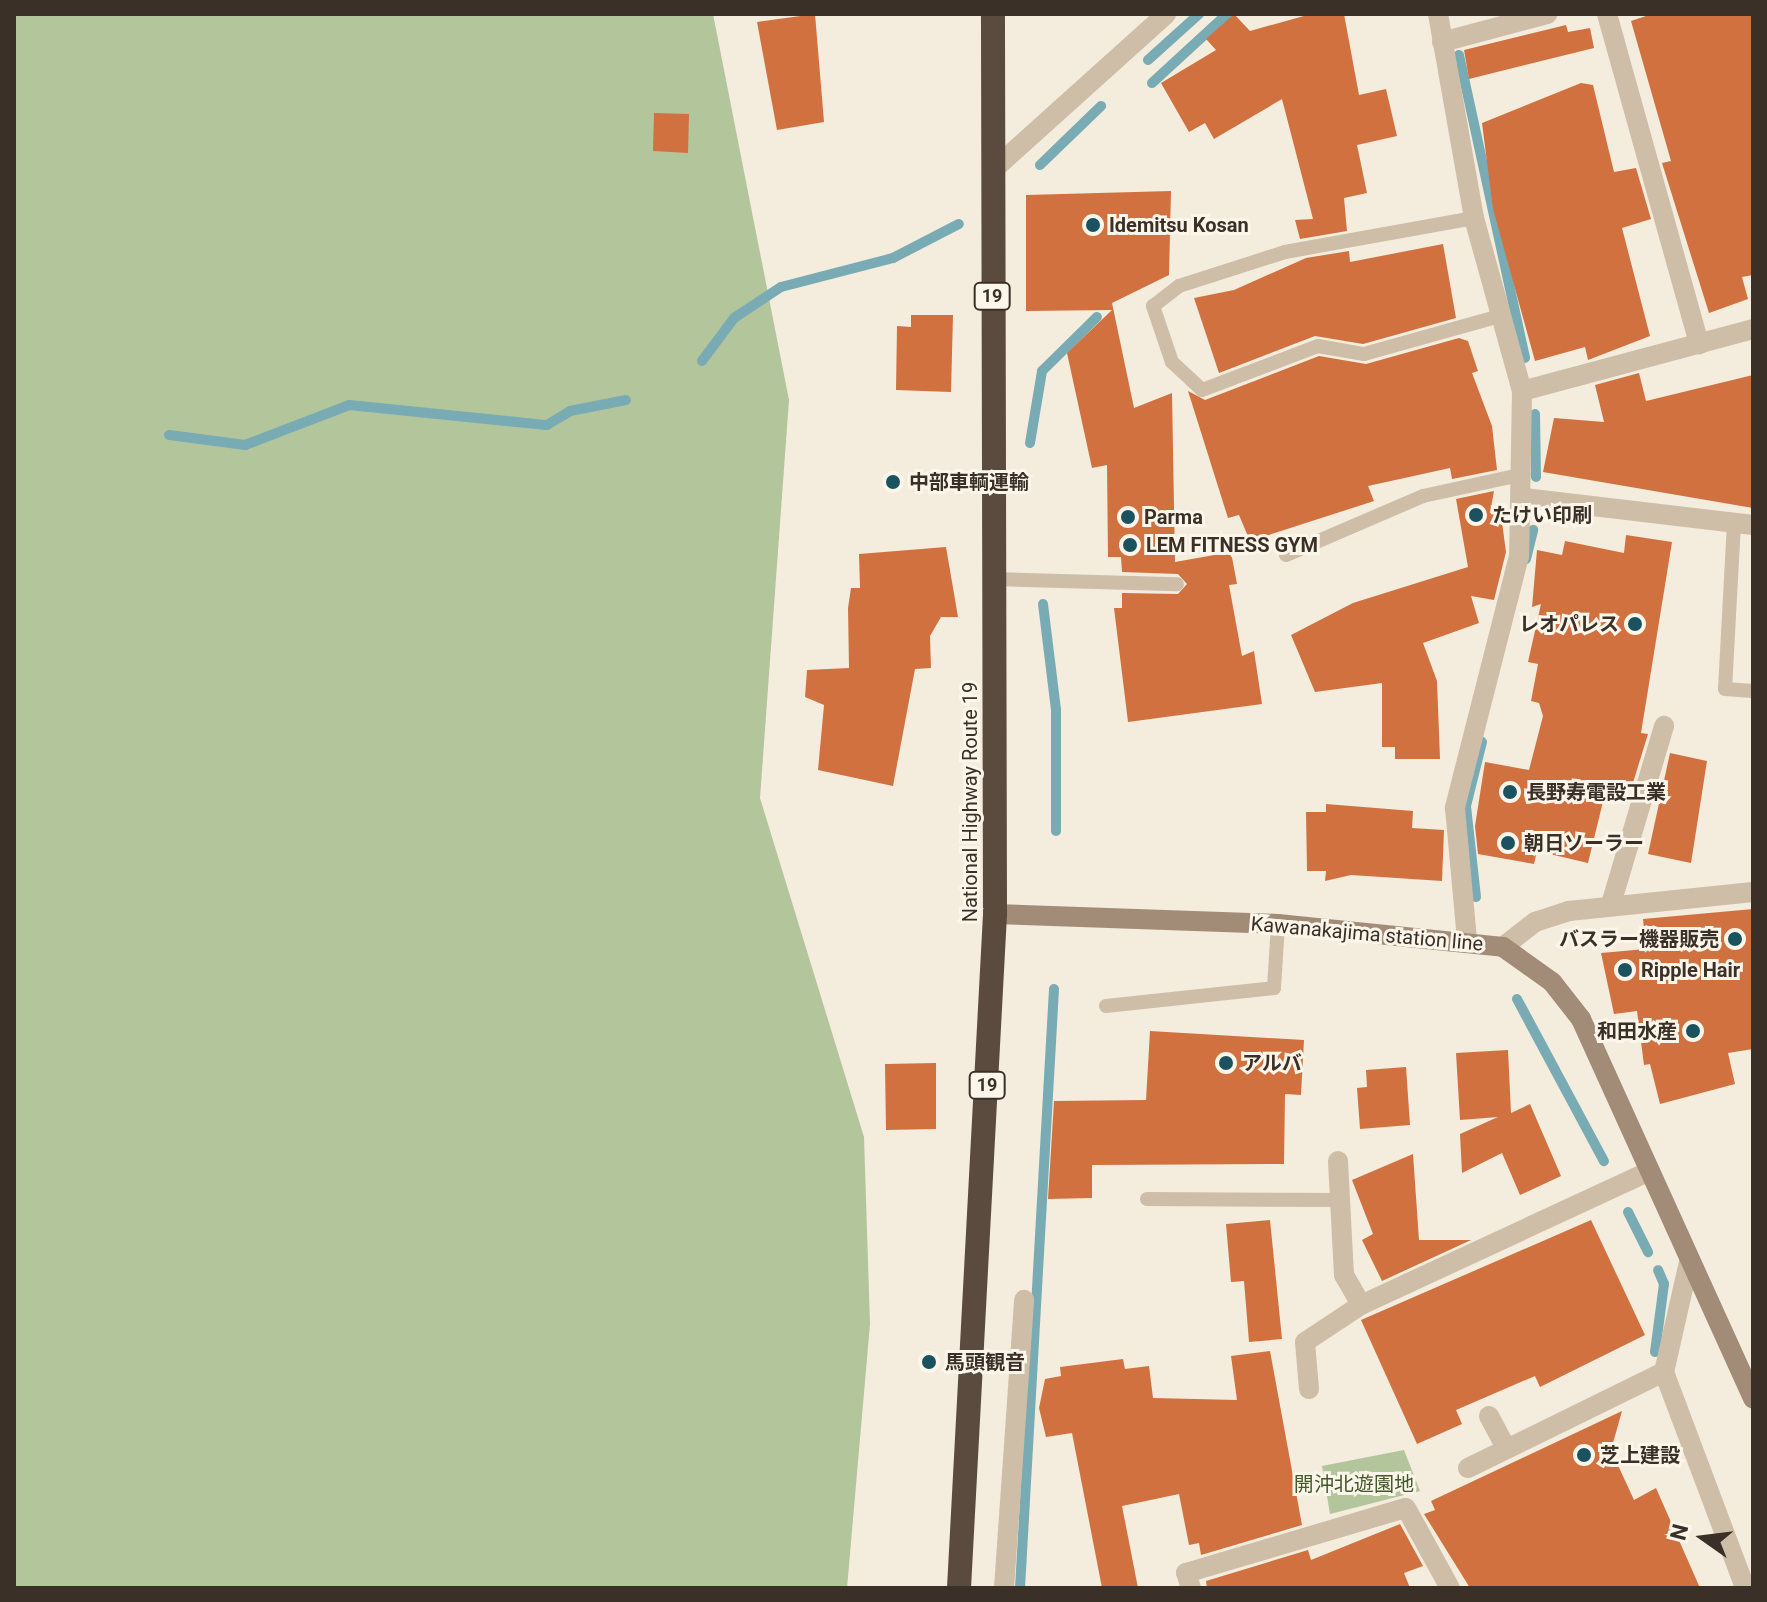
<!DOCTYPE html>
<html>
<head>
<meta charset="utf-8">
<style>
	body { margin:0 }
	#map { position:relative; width:1767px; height:1602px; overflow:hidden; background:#f4ecdd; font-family:Roboto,"Noto Sans JP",sans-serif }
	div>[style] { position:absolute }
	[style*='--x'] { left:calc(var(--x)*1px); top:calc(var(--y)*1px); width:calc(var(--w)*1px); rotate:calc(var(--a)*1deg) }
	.green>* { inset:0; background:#b3c59b }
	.stream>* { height:10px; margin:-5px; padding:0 5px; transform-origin:5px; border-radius:5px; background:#79abb4 }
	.building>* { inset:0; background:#d0713f }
	.lane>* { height:14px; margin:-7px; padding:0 7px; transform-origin:7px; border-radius:7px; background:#cebda7 }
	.street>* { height:20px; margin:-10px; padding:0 10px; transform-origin:10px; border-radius:10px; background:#cebda7 }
	.secondary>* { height:20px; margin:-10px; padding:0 10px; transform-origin:10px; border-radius:10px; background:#a28c78 }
	.highway>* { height:24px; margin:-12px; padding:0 12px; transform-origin:12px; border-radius:12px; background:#5b4b3f }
	.dots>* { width:22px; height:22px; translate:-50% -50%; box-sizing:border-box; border:4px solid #fbf5ea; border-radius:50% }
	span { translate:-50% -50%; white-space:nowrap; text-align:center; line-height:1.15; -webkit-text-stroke:6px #fbf5ea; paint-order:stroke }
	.shield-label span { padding:2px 6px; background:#fbf5ea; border:2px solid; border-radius:6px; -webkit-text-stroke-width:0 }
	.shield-label { font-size:18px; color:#3a3028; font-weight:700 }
	.poi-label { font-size:20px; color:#3a3028; font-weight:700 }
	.left { translate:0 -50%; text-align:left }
	.right { translate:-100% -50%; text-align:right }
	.street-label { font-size:20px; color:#3a3028 }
	.park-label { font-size:20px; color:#435a2a }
	.frame { position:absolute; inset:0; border:16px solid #3a3028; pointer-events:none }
	.north { position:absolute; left:1663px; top:1498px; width:80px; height:80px; -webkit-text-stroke:6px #fbf5ea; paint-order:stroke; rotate:284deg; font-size:22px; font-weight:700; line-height:32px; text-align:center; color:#3a3028 }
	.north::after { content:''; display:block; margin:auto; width:28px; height:36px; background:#3a3028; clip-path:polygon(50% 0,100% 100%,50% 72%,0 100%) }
</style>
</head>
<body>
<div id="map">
	<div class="green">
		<div style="clip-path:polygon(14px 14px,713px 14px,789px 400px,760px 798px,864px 1137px,870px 1324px,847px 1588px,14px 1588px)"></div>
		<div style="clip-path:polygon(1404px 1450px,1420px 1491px,1330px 1514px,1322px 1466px)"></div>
	</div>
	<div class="stream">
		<div style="--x:1459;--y:55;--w:310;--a:77.7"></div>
		<div style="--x:1148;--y:60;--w:69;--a:-42"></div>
		<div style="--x:1152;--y:83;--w:102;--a:-42.6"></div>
		<div style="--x:1040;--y:165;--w:85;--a:-44"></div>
		<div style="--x:702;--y:361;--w:54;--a:-53.3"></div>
		<div style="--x:734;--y:318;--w:56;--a:-33.4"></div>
		<div style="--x:781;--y:287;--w:116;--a:-14.5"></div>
		<div style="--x:893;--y:258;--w:74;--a:-27.3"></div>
		<div style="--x:1535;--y:414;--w:63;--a:89.1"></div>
		<div style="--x:169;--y:435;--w:77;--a:7.5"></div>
		<div style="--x:245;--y:445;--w:111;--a:-21"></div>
		<div style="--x:349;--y:405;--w:199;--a:5.8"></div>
		<div style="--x:547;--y:425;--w:27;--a:-31"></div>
		<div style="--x:570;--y:411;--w:57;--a:-11.1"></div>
		<div style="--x:1030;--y:443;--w:73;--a:-80.5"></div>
		<div style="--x:1042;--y:371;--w:77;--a:-44.5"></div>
		<div style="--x:1526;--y:559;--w:30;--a:-76"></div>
		<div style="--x:1043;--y:604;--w:107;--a:83"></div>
		<div style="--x:1056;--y:710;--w:121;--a:90"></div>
		<div style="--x:1476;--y:897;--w:92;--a:-96.3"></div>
		<div style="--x:1466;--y:806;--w:66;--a:-76"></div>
		<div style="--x:1517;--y:999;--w:184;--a:61.8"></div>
		<div style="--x:1628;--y:1212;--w:45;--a:63.4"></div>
		<div style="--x:1655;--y:1352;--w:69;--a:-82.5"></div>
		<div style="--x:1664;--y:1284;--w:15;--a:-113"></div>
		<div style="--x:1020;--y:1588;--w:600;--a:-86.75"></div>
	</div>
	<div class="building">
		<div style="clip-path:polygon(815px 14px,824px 122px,777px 130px,757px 22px)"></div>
		<div style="clip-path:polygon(1234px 14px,1250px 31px,1311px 14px,1344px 14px,1359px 95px,1386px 89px,1397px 136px,1357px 145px,1367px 193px,1344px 198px,1347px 231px,1300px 239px,1295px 220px,1313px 219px,1282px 99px,1214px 139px,1205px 123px,1189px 132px,1161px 83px,1216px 50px,1206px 39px)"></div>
		<div style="clip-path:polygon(1652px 14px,1753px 14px,1753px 275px,1742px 277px,1748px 299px,1709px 313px,1662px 163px,1671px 161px,1631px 21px)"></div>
		<div style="clip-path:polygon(1566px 25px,1568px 32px,1590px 28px,1594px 48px,1469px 79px,1464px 50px)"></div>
		<div style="clip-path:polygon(1581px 83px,1593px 85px,1614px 172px,1636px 168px,1651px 219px,1622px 228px,1650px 336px,1588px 360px,1585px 347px,1535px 361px,1493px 209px,1482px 123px)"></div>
		<div style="clip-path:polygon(654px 113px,689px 114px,688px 153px,653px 151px)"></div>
		<div style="clip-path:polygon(1171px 191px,1169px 275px,1112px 303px,1134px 408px,1172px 393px,1175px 562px,1231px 552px,1237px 584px,1229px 585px,1242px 656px,1254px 651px,1262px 704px,1128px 722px,1114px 608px,1122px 608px,1122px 593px,1178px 594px,1187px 584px,1178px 574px,1122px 572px,1121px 557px,1108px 557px,1107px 465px,1092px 468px,1067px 353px,1112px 310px,1026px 311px,1026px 195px)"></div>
		<div style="clip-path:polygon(1443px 244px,1456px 318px,1363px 344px,1315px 336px,1219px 373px,1194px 298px,1234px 290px,1306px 258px,1349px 251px,1350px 262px)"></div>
		<div style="clip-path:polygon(911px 315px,953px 315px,951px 392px,896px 390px,897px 326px,911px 327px)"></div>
		<div style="clip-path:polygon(1459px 338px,1468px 341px,1478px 371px,1472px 373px,1492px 426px,1497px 470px,1452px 479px,1450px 468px,1368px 486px,1374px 501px,1250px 541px,1239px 515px,1228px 518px,1188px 391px,1205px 400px,1319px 356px,1366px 364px)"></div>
		<div style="clip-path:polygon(1639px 373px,1646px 401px,1753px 375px,1753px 508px,1543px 472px,1554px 418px,1604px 422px,1595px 385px)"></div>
		<div style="clip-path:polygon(1494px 491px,1490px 513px,1501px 515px,1506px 552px,1494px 600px,1471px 596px,1479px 623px,1423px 643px,1437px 681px,1440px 759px,1395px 759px,1395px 747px,1382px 747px,1382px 683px,1315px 692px,1291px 635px,1353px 603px,1468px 567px,1456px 499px)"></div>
		<div style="clip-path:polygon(1626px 535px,1672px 542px,1641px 733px,1648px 734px,1632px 786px,1608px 781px,1588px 863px,1537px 851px,1534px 864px,1478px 854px,1475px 826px,1485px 762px,1529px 770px,1543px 716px,1539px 703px,1531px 701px,1538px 664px,1528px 662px,1541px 604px,1532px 607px,1537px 550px,1562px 555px,1565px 541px,1624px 553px)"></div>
		<div style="clip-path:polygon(946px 547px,958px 617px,941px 617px,930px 636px,931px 668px,915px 669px,893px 786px,818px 770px,824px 705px,805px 697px,807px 670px,849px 668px,848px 608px,851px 588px,860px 588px,859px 554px)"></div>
		<div style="clip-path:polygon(1670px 753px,1707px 761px,1691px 863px,1648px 854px)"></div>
		<div style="clip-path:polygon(1326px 804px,1413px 811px,1412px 828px,1444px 830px,1442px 881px,1351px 875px,1325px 881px,1326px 871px,1307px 871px,1306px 812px,1326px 812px)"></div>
		<div style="clip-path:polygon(1753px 909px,1753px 1049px,1728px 1053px,1735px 1084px,1660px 1104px,1650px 1064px,1644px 1065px,1637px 1011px,1614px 1014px,1601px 953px,1646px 949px,1643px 919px)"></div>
		<div style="clip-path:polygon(1150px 1031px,1304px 1040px,1301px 1095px,1285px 1094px,1284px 1164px,1092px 1165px,1092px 1198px,1048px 1199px,1054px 1101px,1146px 1100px)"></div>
		<div style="clip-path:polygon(1508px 1050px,1511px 1113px,1530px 1104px,1561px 1176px,1520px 1195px,1502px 1153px,1462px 1173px,1460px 1134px,1498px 1117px,1460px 1120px,1456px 1053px)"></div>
		<div style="clip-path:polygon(936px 1063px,936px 1129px,886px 1130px,885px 1064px)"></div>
		<div style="clip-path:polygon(1406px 1067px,1410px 1125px,1360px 1129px,1357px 1088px,1367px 1087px,1366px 1070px)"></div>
		<div style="clip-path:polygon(1413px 1154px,1419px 1240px,1471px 1240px,1382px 1281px,1362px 1240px,1373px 1234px,1352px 1180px)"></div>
		<div style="clip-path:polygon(1270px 1220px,1282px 1339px,1249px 1342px,1244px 1281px,1231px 1282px,1226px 1224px)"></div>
		<div style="clip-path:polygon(1591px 1220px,1645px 1335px,1540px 1387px,1535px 1376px,1456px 1410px,1462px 1424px,1417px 1444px,1361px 1320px)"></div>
		<div style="clip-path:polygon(1270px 1351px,1302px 1525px,1201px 1555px,1199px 1543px,1189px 1545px,1179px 1494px,1122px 1506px,1138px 1588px,1102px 1588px,1072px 1433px,1046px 1437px,1039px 1408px,1045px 1379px,1061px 1376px,1060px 1367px,1123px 1359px,1125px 1369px,1149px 1366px,1153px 1398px,1237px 1400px,1231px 1356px)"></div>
		<div style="clip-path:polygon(1622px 1411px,1611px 1450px,1634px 1500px,1656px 1488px,1700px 1588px,1470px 1588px,1424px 1514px,1435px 1510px,1431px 1501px)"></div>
		<div style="clip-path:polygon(1400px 1524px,1423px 1566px,1404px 1573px,1410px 1588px,1207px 1588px,1206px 1581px,1308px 1550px,1311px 1560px)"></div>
	</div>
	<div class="lane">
		<div style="--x:1474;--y:218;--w:192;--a:169.8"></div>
		<div style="--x:1285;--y:252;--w:111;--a:162.2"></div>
		<div style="--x:1179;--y:286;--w:33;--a:142"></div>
		<div style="--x:1153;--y:306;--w:59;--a:71.3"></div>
		<div style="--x:1172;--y:362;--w:41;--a:43"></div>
		<div style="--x:1202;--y:390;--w:124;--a:-20.8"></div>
		<div style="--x:1318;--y:346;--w:47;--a:9.9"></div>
		<div style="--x:1364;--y:354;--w:141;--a:-15.6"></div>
		<div style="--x:1734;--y:523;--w:166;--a:93.1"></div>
		<div style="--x:1725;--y:689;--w:28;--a:4"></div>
		<div style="--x:1286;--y:555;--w:149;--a:-23.3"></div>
		<div style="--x:1423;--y:496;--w:103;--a:-12.3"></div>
		<div style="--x:993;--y:579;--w:184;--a:1.6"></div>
		<div style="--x:1106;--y:1006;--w:169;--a:-6.1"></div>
		<div style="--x:1274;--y:988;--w:64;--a:-86.4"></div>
		<div style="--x:1147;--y:1199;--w:192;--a:0.3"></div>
	</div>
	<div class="street">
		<div style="--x:1438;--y:14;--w:207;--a:80"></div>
		<div style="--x:1474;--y:218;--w:180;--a:74.5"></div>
		<div style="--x:1522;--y:391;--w:165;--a:91"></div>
		<div style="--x:1519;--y:556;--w:260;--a:104.3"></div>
		<div style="--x:1455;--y:808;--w:134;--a:84.8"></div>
		<div style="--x:1607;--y:14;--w:343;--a:74.4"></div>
		<div style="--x:1442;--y:42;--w:109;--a:-14.9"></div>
		<div style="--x:993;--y:170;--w:233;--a:-42"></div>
		<div style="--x:1522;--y:391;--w:239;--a:-15"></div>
		<div style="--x:1524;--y:498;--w:231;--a:6.7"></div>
		<div style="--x:1611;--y:904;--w:186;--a:-73.4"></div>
		<div style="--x:1503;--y:947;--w:41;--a:-38"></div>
		<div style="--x:1535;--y:922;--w:36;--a:-18"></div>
		<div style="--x:1569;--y:911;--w:185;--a:-5.9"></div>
		<div style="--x:1338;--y:1161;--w:114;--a:87"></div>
		<div style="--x:1344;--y:1275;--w:34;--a:60"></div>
		<div style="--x:1361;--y:1305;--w:316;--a:-24.9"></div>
		<div style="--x:1689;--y:1262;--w:113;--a:102.8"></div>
		<div style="--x:1664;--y:1372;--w:231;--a:69.4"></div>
		<div style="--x:1309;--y:1389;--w:47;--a:-94.9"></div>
		<div style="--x:1305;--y:1342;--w:67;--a:-33.5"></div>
		<div style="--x:1489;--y:1416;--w:36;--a:62"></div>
		<div style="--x:1468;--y:1468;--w:218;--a:-26.1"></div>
		<div style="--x:1004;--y:1588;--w:289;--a:-86"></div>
		<div style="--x:1191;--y:1588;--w:16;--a:-108"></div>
		<div style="--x:1186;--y:1573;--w:229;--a:-16.5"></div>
		<div style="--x:1406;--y:1508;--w:91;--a:61.2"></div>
	</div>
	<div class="secondary">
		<div style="--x:995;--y:914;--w:283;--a:2"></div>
		<div style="--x:1278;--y:924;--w:226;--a:5.8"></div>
		<div style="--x:1503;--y:947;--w:60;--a:35.5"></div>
		<div style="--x:1552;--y:982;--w:47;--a:51.9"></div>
		<div style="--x:1581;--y:1019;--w:417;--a:65.6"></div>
	</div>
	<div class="highway">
		<div style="--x:959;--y:1588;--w:675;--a:-86.94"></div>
		<div style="--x:995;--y:914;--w:900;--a:-90.13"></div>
	</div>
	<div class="dots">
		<div style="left:1093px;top:225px;background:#1a535f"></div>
		<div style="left:893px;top:482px;background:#1a535f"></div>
		<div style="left:1476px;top:515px;background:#1a535f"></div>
		<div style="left:1128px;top:517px;background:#1a535f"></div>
		<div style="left:1130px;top:545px;background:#1a535f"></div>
		<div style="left:1635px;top:624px;background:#1a535f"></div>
		<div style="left:1510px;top:792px;background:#1a535f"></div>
		<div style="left:1508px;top:843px;background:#1a535f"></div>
		<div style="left:1735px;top:939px;background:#1a535f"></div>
		<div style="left:1625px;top:970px;background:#1a535f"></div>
		<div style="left:1693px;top:1031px;background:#1a535f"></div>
		<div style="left:1226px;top:1063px;background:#1a535f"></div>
		<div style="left:929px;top:1362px;background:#1a535f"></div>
		<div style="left:1584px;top:1455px;background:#1a535f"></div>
	</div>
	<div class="shield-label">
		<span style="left:992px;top:296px">19</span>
		<span style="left:987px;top:1085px">19</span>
	</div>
	<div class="poi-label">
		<span class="left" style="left:1109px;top:225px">Idemitsu Kosan</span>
		<span class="left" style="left:909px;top:482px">中部車輌運輸</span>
		<span class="left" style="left:1492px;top:515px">たけい印刷</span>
		<span class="left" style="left:1144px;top:517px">Parma</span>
		<span class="left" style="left:1146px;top:545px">LEM FITNESS GYM</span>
		<span class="right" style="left:1619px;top:624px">レオパレス</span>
		<span class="left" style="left:1526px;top:792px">長野寿電設工業</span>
		<span class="left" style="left:1524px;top:843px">朝日ソーラー</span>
		<span class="right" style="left:1719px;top:939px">バスラー機器販売</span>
		<span class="left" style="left:1641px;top:970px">Ripple Hair</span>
		<span class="right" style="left:1677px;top:1031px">和田水産</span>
		<span class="left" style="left:1242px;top:1063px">アルバ</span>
		<span class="left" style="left:945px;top:1362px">馬頭観音</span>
		<span class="left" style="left:1600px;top:1455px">芝上建設</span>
	</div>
	<div class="street-label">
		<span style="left:970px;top:802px;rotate:-90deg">National Highway Route 19</span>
		<span style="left:1367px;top:934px;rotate:5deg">Kawanakajima station line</span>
	</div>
	<div class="park-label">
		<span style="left:1354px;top:1484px">開沖北遊園地</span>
	</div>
	<div class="frame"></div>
	<div class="north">N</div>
</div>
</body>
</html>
